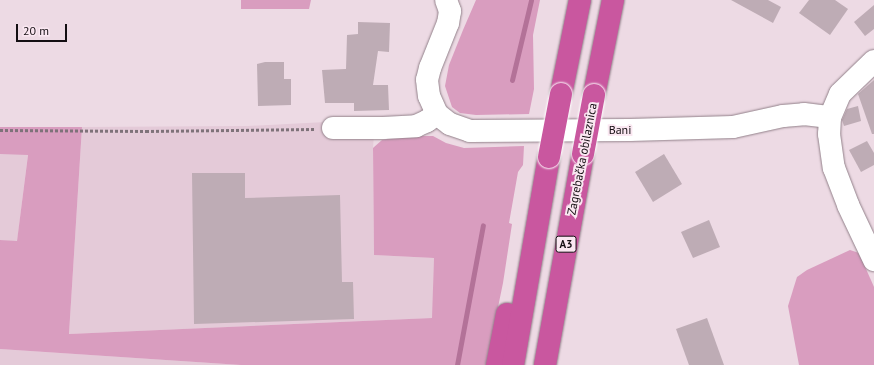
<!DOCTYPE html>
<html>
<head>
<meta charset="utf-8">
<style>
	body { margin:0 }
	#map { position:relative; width:874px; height:365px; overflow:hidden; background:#eddae4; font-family:"PT Sans",sans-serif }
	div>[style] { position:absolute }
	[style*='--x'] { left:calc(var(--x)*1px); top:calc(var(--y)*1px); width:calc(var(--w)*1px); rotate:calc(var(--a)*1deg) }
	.built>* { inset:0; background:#e4cad8 }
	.green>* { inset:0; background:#d99dbf }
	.stream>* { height:5px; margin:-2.5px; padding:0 2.5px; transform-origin:2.5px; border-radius:2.5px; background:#b37298 }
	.building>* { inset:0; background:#beacb5 }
	.path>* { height:2.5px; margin-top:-1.25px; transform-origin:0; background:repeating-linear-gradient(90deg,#7e7279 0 3px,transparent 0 5px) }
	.roads { filter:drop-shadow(0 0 1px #92818a) drop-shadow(0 0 1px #92818a) }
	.minor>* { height:22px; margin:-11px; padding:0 11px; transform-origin:11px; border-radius:11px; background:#fff }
	.highway>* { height:22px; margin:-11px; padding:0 11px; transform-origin:11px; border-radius:11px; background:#c9579f }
	.bridges { filter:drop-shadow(0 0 1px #fff) drop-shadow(0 0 1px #fff) }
	.highway-bridge>* { height:22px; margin:-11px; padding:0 11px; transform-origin:11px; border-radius:11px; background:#c9579f }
	span { translate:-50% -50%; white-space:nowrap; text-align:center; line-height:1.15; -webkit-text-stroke:4px #fae7f1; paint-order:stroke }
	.shield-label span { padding:1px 3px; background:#fae7f1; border:1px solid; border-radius:3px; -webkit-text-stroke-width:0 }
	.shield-label { font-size:11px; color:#140e12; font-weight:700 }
	.street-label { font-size:12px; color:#140e12 }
	.scale { position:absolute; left:16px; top:24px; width:51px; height:18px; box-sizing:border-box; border:2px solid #140e12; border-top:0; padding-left:5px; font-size:12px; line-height:14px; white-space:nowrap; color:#140e12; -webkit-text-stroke:3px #fae7f1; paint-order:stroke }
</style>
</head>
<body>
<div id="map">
	<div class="built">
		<div style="clip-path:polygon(345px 121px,375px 121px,373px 148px,374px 255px,434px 258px,433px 318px,69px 334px,82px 127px,248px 126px)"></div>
		<div style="clip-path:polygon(0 154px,28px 154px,17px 242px,0 240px)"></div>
		<div style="clip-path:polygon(0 349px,241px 365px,0 365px)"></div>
	</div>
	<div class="green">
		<div style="clip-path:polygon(241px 0,311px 0,309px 9px,241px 9px)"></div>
		<div style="clip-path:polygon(476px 0,540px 0,533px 35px,534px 89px,529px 114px,476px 115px,460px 113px,452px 107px,445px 86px,449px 65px,463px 30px)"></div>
		<div style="clip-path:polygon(0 127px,82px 127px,69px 334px,432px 318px,434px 258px,374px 255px,373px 148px,382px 140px,403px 136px,433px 136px,446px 143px,464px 148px,524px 146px,523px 165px,518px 172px,509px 223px,512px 224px,503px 283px,486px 365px,241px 365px,0 349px,0 240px,17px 241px,28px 155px,0 154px)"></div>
		<div style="clip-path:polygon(850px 250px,859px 253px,874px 287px,874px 365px,799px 365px,788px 306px,797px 277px,807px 270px)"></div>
	</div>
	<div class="stream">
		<div style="--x:512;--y:80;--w:82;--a:-76.6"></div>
		<div style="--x:457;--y:365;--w:142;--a:-79.5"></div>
	</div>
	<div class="building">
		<div style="clip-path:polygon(731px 0,768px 0,781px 7px,773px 23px)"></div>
		<div style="clip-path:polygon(809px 0,835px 0,848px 9px,830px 35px,799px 13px)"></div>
		<div style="clip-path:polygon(874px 5px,874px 29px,865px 36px,854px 22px)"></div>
		<div style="clip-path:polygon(358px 22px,390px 23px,389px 52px,378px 51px,373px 85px,388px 85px,389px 110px,354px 111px,354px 103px,325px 103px,322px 70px,346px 69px,347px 35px,358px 34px)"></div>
		<div style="clip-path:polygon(265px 62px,284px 62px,284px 79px,291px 79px,291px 105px,258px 106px,257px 64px)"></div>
		<div style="clip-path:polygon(874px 80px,874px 134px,872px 134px,858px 94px)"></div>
		<div style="clip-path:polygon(858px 106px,861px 121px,844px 126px,842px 120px,847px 109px)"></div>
		<div style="clip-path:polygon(867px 141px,874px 153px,874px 165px,861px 172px,849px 150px)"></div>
		<div style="clip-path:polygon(664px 154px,682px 184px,653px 202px,635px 172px)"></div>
		<div style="clip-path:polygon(192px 173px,245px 173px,245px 198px,340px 195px,342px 282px,353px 282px,354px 319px,194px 324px)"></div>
		<div style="clip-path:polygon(709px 220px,720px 247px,693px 258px,681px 232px)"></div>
		<div style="clip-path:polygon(707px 318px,724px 365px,689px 365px,676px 329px)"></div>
	</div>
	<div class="path">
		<div style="--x:0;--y:130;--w:146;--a:0.4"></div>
		<div style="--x:146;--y:131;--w:169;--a:-0.7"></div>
	</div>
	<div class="roads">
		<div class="minor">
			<div style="--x:446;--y:0;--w:12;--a:70"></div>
			<div style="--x:450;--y:11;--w:12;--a:99"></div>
			<div style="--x:448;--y:23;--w:48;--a:111.8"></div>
			<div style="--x:430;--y:68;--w:12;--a:104"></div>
			<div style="--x:427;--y:80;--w:16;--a:83"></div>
			<div style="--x:429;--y:96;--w:20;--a:66"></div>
			<div style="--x:437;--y:114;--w:16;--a:38"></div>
			<div style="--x:450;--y:124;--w:21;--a:19"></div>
			<div style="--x:470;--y:131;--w:160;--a:-0.4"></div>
			<div style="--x:630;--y:130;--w:103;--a:-1.7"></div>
			<div style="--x:733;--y:127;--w:51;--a:-12.4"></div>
			<div style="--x:783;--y:116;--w:21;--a:-5"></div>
			<div style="--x:804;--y:114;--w:26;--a:7"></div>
			<div style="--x:874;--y:61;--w:47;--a:135.9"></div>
			<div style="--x:840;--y:94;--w:25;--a:113"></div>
			<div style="--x:830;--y:117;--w:17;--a:93"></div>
			<div style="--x:829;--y:134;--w:34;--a:82"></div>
			<div style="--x:834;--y:168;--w:40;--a:69"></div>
			<div style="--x:848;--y:205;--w:61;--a:64.7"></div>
			<div style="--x:333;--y:128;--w:50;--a:0"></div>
			<div style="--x:383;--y:128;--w:33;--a:-3"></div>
			<div style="--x:416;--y:126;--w:12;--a:-24"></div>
			<div style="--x:427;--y:121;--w:12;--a:-35"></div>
		</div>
		<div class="highway">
			<div style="--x:561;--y:94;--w:96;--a:-78.6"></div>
			<div style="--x:594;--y:95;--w:97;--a:-78.7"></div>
			<div style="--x:497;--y:365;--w:52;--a:-78.9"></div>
			<div style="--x:513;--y:365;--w:211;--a:-80.2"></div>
			<div style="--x:545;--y:365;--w:214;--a:-79.8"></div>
		</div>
	</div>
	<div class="bridges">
		<div class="highway-bridge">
			<div style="--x:583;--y:154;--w:60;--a:-79.4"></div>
			<div style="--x:549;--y:157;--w:64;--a:-79.2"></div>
		</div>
	</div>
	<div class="shield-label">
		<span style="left:566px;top:244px">A3</span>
	</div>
	<div class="street-label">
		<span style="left:620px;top:130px">Bani</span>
		<span style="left:582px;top:159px;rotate:-79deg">Zagrebačka obilaznica</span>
	</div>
	<div class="scale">20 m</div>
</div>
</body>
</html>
